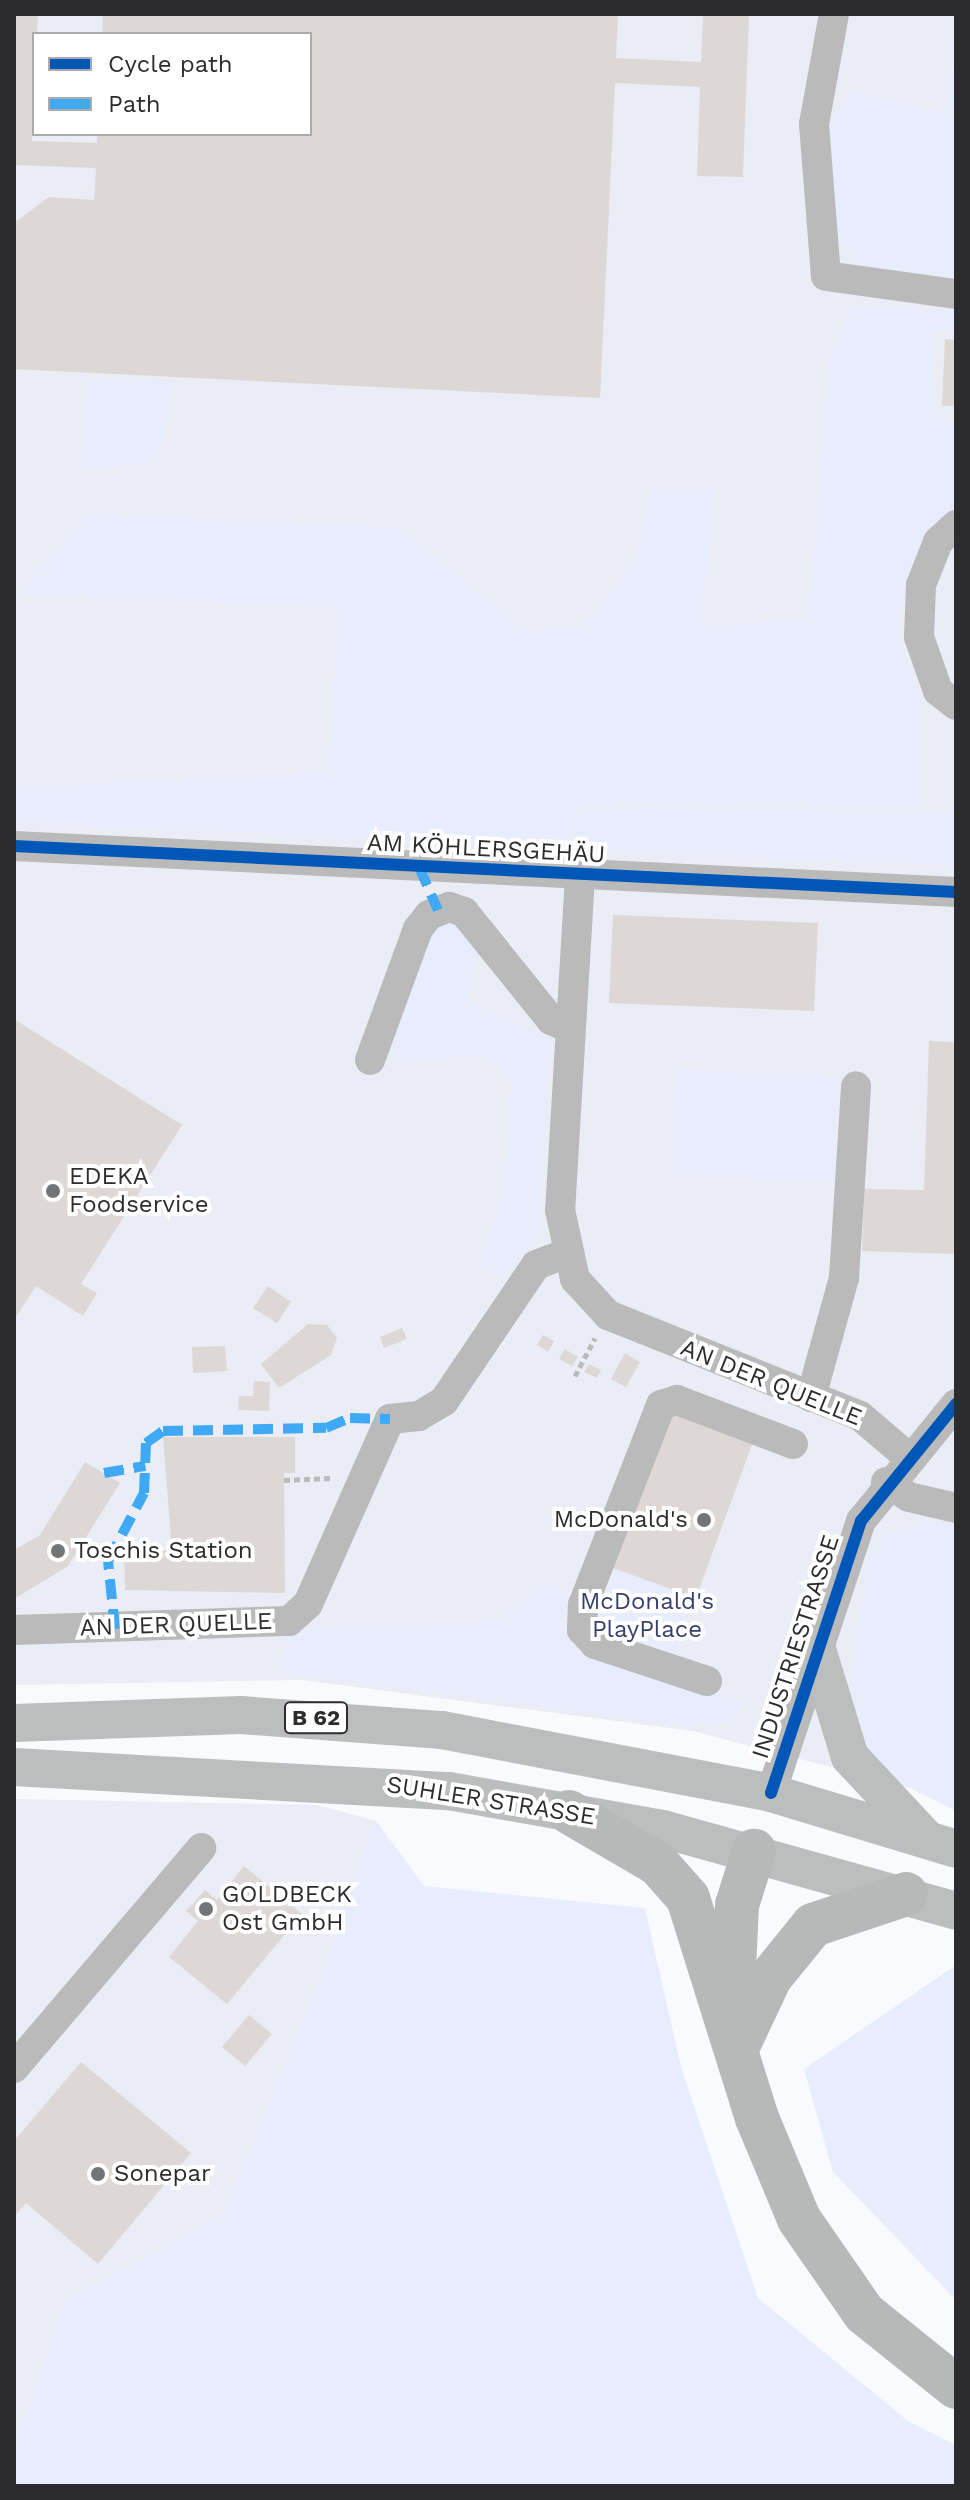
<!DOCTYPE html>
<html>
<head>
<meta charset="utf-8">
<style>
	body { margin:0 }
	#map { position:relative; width:970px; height:2500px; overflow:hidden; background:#f8fafd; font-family:"Work Sans",sans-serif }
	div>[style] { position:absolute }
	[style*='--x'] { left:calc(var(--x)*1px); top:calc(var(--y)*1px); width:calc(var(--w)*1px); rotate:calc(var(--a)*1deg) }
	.built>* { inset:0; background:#eaedf5 }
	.green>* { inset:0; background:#e8edfd }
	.building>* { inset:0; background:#ddd8d5 }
	.path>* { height:5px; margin-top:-2.5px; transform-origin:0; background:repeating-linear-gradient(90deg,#bbbbbc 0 6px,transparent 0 10px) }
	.minor>* { height:30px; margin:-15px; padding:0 15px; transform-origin:15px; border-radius:15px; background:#bababb }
	.major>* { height:38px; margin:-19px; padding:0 19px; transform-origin:19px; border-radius:19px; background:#bcbebe }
	.highway>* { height:44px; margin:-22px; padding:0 22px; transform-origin:22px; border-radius:22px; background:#b7b9b9 }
	.quiet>* { height:10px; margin-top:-5px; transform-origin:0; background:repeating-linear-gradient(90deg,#3fa9f5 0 20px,transparent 0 30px) }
	.cycleway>* { height:12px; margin:-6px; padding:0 6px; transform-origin:6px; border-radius:6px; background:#0057b8 }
	.dots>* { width:22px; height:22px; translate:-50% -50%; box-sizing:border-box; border:4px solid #fff; border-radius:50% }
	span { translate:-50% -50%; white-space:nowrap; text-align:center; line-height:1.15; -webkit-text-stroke:8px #fff; paint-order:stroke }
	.shield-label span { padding:2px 6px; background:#fff; border:2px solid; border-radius:6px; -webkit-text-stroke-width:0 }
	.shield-label { font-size:22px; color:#2c2c2e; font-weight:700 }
	.street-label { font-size:24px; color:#2c2c2e }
	.poi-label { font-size:24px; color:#2c2c2e }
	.left { translate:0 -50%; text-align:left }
	.right { translate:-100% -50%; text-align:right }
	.park-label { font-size:24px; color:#373f6c }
	.frame { position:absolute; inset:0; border:16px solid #2c2c2e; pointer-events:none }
	.legend { position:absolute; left:32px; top:32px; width:280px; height:104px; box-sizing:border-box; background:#fff; border:2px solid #ababab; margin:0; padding:10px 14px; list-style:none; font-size:24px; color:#2c2c2e }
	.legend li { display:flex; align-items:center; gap:16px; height:40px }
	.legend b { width:40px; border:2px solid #ababab }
</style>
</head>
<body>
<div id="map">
	<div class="built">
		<div style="clip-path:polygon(evenodd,14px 14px,956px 14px,956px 1800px,693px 1731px,302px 1680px,14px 1685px,14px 14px,34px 34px,310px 34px,310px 134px,34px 134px,34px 34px)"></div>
		<div style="clip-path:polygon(14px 1799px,318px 1805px,376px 1821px,424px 1886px,250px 2279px,14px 2486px)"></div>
	</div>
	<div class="green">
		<div style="clip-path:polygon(952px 14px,956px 277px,863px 266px,837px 234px,826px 138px,852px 92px,947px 114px)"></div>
		<div style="clip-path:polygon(853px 308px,956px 312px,956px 332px,931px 332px,933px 415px,956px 425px,956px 501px,903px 586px,898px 641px,921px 698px,921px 806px,636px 803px,573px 809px,575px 835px,577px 812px,643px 807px,956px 814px,956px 866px,18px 822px,14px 816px,14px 787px,330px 773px,338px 606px,19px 594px,91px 514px,399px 528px,526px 632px,583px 628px,633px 568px,654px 490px,714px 488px,701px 626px,809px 620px,831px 357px)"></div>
		<div style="clip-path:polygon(88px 380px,171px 382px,163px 439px,149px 463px,82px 468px)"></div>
		<div style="clip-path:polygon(454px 921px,477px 946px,467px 1000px,550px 1039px,537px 1239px,501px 1275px,480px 1265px,506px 1189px,511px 1083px,500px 1065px,470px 1055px,397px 1063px,390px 1047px,396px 1007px,437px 924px)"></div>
		<div style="clip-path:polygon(676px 1070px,839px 1076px,836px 1180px,673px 1175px)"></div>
		<div style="clip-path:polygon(924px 1521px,956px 1523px,956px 1811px,892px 1779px,865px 1747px,852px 1679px,868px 1563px,882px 1538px)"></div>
		<div style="clip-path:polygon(613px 1568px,696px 1598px,673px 1660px,597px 1626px)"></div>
		<div style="clip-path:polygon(544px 1581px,568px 1593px,565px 1622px,574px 1650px,744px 1703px,729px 1724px,684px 1725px,278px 1671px,291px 1635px,315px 1628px,500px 1622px)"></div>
		<div style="clip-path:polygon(376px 1821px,424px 1886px,645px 1908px,681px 2067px,758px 2298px,908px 2421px,956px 2445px,956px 2486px,14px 2486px,14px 2452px,67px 2299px,224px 2215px,324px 1972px)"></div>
		<div style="clip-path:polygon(956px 1965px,956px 2300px,833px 2172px,804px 2069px)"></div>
	</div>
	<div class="building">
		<div style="clip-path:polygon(14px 14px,38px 14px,32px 141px,97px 143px,97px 134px,310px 134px,310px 34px,102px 34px,103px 14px,618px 14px,616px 58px,701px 62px,703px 14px,749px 14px,743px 177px,697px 176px,700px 87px,615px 83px,600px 398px,14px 369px,14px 223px,49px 197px,94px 200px,96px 168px,14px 165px)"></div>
		<div style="clip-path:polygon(945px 339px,956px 340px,956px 406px,942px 406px)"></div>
		<div style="clip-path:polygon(613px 915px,818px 923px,814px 1011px,609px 1003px)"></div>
		<div style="clip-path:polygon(14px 1019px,182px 1125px,81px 1284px,97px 1293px,83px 1316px,36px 1286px,14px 1320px)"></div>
		<div style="clip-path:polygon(929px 1041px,956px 1042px,956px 1254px,862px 1251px,864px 1189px,924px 1190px)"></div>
		<div style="clip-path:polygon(268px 1286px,291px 1302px,277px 1323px,253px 1308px)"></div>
		<div style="clip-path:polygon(308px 1324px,327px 1325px,337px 1338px,331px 1355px,279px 1388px,261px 1364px)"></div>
		<div style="clip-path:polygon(402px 1328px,407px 1339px,384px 1348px,380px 1337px)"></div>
		<div style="clip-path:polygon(543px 1335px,554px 1341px,548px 1352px,537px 1345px)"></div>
		<div style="clip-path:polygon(225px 1346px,227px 1371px,193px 1373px,192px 1347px)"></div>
		<div style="clip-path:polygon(565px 1349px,578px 1357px,572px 1366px,559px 1359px)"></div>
		<div style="clip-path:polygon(625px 1353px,640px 1362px,626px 1387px,611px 1379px)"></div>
		<div style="clip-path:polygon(589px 1364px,601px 1370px,597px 1378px,584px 1372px)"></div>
		<div style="clip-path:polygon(254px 1381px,270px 1382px,269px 1411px,238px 1410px,239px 1396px,253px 1396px)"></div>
		<div style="clip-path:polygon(672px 1409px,754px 1439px,696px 1598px,613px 1568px)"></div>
		<div style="clip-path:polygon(163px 1437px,295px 1437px,295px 1473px,284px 1473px,285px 1593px,125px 1590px,124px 1551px,172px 1551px)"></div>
		<div style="clip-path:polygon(85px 1462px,120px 1483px,68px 1566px,14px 1599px,14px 1550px,40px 1535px)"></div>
		<div style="clip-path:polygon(244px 1866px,302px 1914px,227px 2004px,169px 1957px,198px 1921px,186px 1911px,205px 1890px,217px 1900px)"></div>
		<div style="clip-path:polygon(249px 2015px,272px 2034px,245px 2066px,222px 2047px)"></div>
		<div style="clip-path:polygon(81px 2062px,191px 2153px,98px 2264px,26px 2203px,14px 2217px,14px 2141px)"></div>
	</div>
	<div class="path">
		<div style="--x:575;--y:1376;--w:43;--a:-62.2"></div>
		<div style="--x:284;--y:1480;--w:47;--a:-2.4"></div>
	</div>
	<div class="minor">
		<div style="--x:834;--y:14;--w:112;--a:100.3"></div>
		<div style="--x:814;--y:124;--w:152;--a:85.5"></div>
		<div style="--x:826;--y:276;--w:131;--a:7.9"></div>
		<div style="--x:956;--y:525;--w:25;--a:137"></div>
		<div style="--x:938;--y:542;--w:46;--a:111.6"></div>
		<div style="--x:921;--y:585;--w:52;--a:92.2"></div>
		<div style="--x:919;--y:637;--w:57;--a:70.6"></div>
		<div style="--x:938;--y:691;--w:23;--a:38"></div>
		<div style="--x:14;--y:846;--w:943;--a:2.8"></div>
		<div style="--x:580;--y:876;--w:335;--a:93.4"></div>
		<div style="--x:560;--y:1210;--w:71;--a:77.7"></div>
		<div style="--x:575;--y:1279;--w:49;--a:47.5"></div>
		<div style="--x:608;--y:1315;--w:271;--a:21.8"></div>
		<div style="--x:860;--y:1416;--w:62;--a:40.4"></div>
		<div style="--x:370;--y:1060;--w:140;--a:-69.9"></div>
		<div style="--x:418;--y:929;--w:18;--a:-52"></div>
		<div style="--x:429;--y:915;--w:22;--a:-22"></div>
		<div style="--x:449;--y:907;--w:16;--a:18"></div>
		<div style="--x:464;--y:912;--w:139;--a:51.1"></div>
		<div style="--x:551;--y:1020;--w:20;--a:24"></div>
		<div style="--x:811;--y:1397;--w:123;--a:-74.5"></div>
		<div style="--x:844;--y:1278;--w:192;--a:-86.4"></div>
		<div style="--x:886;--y:1482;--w:27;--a:33"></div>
		<div style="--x:909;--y:1497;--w:48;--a:13.2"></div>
		<div style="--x:14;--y:1630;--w:275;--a:-1.9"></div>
		<div style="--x:289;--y:1621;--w:25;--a:-42"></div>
		<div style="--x:308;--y:1604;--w:202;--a:-66.1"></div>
		<div style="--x:390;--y:1419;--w:29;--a:-6"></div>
		<div style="--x:419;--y:1416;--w:29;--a:-31"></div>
		<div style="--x:444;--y:1401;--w:164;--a:-55.9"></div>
		<div style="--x:536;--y:1265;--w:31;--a:-21"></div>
		<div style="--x:707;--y:1681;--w:118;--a:-161.7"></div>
		<div style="--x:595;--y:1644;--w:19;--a:-133"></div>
		<div style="--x:582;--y:1630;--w:25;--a:-88"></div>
		<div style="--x:583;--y:1605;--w:215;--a:-68.7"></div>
		<div style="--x:661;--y:1405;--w:17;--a:-17"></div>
		<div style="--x:677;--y:1400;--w:124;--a:20.8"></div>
		<div style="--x:771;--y:1793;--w:287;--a:-71.7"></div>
		<div style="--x:861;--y:1521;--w:151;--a:-50.9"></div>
		<div style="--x:14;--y:2068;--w:289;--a:-49.6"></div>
	</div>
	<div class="major">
		<div style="--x:816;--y:1646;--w:116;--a:73"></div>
		<div style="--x:850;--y:1757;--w:107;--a:46.9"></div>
		<div style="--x:14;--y:1723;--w:227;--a:-2"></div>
		<div style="--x:241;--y:1715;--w:202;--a:4.3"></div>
		<div style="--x:442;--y:1730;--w:335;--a:10.8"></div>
		<div style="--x:771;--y:1793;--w:193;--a:16.8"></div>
		<div style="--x:14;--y:1767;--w:436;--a:3.2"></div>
		<div style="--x:449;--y:1791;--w:217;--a:10.1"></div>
		<div style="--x:663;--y:1829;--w:304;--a:15.6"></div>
	</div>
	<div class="highway">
		<div style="--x:569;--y:1812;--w:103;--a:30.3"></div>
		<div style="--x:658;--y:1864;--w:45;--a:48.6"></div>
		<div style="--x:688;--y:1898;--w:231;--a:72.6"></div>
		<div style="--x:757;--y:2118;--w:109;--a:67.4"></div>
		<div style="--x:799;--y:2219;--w:114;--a:55.3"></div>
		<div style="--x:864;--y:2313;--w:118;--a:38.8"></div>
		<div style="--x:733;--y:1992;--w:87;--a:-87.4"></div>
		<div style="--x:737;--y:1905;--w:57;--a:-72.5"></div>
		<div style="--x:738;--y:2046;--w:75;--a:-64.8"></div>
		<div style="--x:770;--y:1978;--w:68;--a:-50.9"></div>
		<div style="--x:813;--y:1925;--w:98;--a:-18.4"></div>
	</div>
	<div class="quiet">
		<div style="--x:419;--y:867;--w:47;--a:66.2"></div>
		<div style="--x:104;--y:1473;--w:42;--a:-9.7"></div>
		<div style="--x:115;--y:1629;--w:68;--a:-95.9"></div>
		<div style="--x:108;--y:1561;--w:77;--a:-62.1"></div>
		<div style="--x:144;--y:1493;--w:50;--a:-87.7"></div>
		<div style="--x:146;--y:1443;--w:21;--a:-35"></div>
		<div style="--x:163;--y:1431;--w:163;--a:-1.1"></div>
		<div style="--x:326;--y:1428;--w:26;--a:-23"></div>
		<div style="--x:350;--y:1418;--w:40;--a:1.4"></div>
	</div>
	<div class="cycleway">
		<div style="--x:14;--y:846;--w:943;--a:2.8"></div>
		<div style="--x:771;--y:1793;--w:287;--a:-71.7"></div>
		<div style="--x:861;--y:1521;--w:151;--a:-50.9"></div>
	</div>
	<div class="dots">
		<div style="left:53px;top:1191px;background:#737476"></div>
		<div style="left:704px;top:1520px;background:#737476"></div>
		<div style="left:58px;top:1551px;background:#737476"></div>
		<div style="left:206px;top:1909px;background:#737476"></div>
		<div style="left:98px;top:2174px;background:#737476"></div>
	</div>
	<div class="shield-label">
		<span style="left:316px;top:1718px">B 62</span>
	</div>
	<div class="street-label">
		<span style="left:486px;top:849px;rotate:3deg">AM KÖHLERSGEHÄU</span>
		<span style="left:771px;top:1383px;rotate:22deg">AN DER QUELLE</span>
		<span style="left:176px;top:1625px;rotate:-2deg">AN DER QUELLE</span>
		<span style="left:796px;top:1647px;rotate:-72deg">INDUSTRIESTRASSE</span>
		<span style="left:491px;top:1801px;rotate:9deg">SUHLER STRASSE</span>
	</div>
	<div class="poi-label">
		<span class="left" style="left:69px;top:1191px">EDEKA<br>Foodservice</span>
		<span class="right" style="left:688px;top:1520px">McDonald's</span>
		<span class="left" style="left:74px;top:1551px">Toschis Station</span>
		<span class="left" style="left:222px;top:1909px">GOLDBECK<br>Ost GmbH</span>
		<span class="left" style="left:114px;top:2174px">Sonepar</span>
	</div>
	<div class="park-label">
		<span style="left:647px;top:1616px">McDonald's<br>PlayPlace</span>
	</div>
	<div class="frame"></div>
	<ul class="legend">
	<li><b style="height:10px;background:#0057b8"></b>Cycle path</li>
	<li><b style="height:10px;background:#3fa9f5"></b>Path</li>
	</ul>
</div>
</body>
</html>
